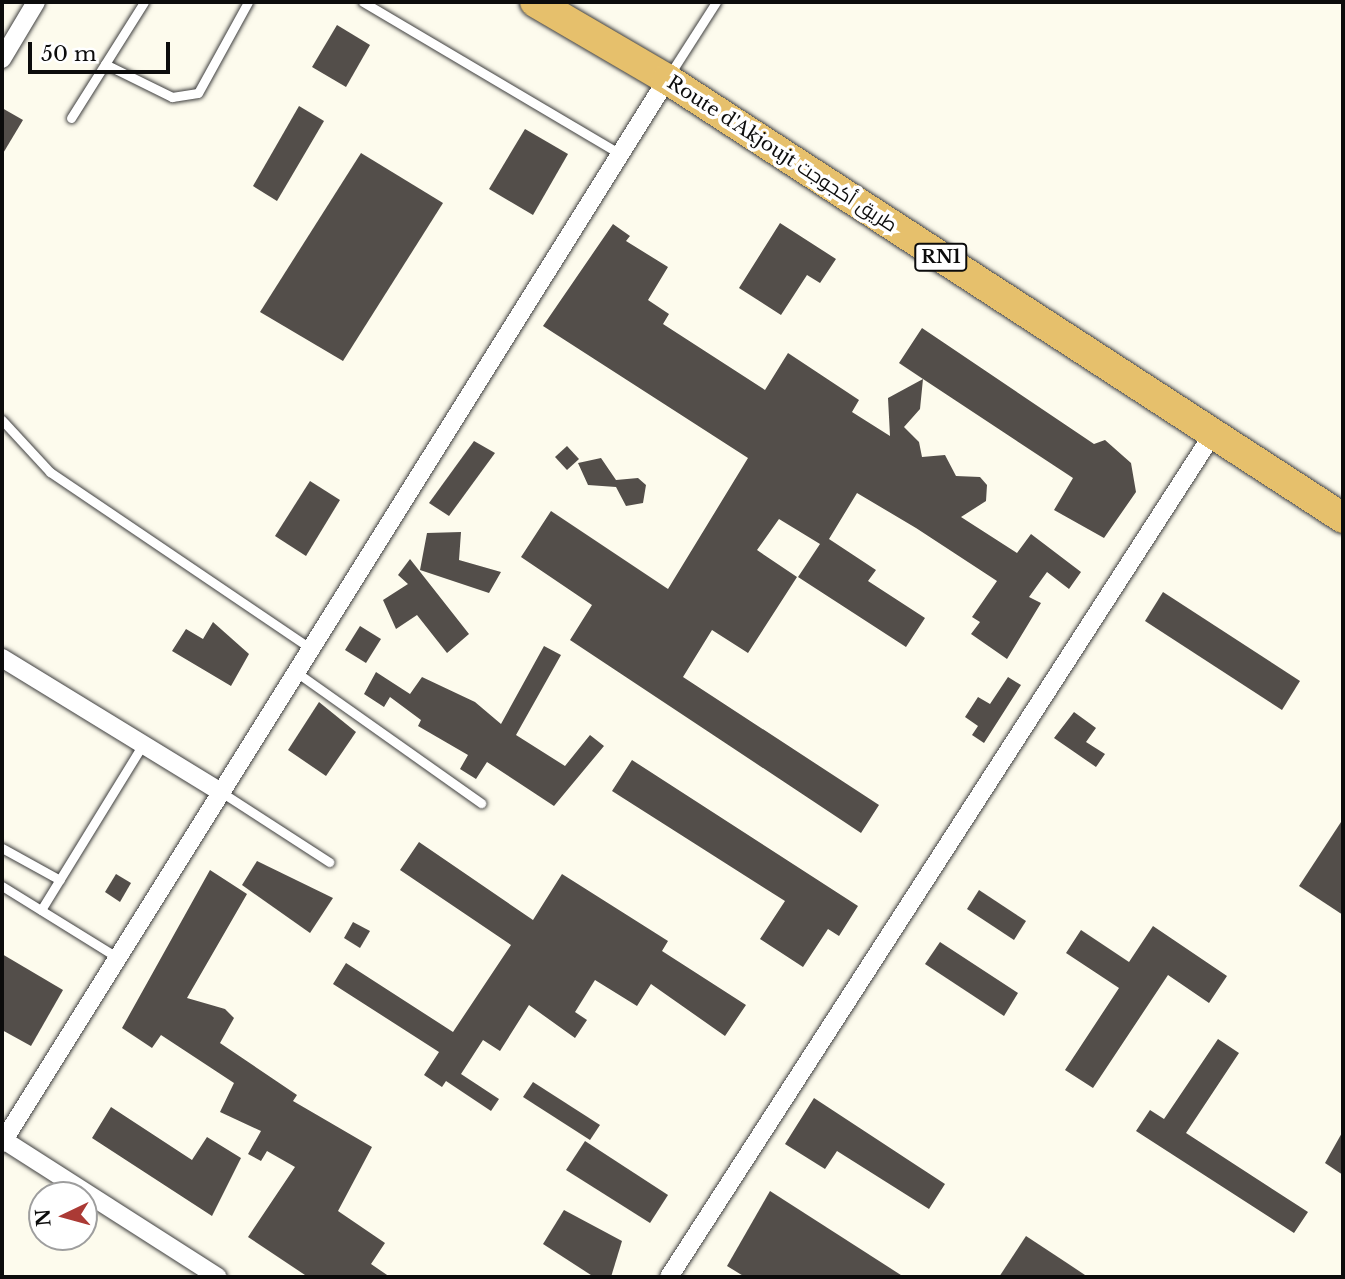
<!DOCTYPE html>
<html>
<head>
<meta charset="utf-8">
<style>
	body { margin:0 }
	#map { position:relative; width:1345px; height:1279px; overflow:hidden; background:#fdfbed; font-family:"Libre Baskerville",Cairo,serif }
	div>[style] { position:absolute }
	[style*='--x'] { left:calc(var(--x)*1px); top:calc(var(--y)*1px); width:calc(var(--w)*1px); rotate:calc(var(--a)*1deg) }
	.building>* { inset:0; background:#534e4a }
	.roads { filter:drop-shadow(0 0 2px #3f3f3f) drop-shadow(0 0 2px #3f3f3f) }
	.service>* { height:9px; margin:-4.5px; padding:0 4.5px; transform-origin:4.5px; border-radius:4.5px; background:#fff }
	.minor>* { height:18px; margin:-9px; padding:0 9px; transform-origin:9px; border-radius:9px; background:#fff }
	.trunk>* { height:30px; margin:-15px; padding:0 15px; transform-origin:15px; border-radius:15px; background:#e6c06c }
	span { translate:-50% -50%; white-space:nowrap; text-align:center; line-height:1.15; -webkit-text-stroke:7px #fff; paint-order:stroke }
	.shield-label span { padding:2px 5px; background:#fff; border:2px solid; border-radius:5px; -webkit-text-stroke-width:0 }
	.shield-label { font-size:18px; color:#0c0c0c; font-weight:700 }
	.street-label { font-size:19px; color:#0c0c0c }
	.frame { position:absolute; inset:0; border:4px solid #0c0c0c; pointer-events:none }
	.north { position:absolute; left:28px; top:1181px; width:70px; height:70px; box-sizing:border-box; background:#fff; border:2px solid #9e9e9e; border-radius:50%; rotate:265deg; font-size:19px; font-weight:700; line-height:28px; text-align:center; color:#0c0c0c }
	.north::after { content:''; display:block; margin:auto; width:24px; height:32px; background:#ab3a35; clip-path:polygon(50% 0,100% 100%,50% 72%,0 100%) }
	.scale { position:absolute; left:28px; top:42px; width:142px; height:32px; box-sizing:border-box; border:4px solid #0c0c0c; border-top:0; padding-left:9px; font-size:21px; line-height:24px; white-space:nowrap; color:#0c0c0c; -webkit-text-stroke:5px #fff; paint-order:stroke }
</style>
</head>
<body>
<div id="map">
	<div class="building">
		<div style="clip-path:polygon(337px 25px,370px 45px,346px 87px,312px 67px)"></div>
		<div style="clip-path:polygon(299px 106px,324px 121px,277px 201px,253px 186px)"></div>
		<div style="clip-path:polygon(2px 108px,23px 120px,2px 155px)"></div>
		<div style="clip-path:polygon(525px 129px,568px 154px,533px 215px,489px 189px)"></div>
		<div style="clip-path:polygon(361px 153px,443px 203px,343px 361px,260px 312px)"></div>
		<div style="clip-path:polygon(780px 223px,836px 259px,820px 283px,807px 275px,781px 315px,739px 288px)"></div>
		<div style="clip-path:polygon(613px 224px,630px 236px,626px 241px,668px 267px,648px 300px,669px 314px,663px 324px,765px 390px,788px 353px,859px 400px,852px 412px,890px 436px,888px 398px,923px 379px,899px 363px,922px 328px,1094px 444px,1105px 440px,1131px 463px,1136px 492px,1104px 538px,1054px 510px,1073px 478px,923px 379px,920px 409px,904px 427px,919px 442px,922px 457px,945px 455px,956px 476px,980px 477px,987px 485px,986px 501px,961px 517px,1017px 553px,1031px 534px,1081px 572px,1069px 589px,1047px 572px,1029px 597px,1041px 603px,1007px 659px,971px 634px,980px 622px,972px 617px,997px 581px,916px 528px,857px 493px,829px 539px,876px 570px,868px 581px,925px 618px,906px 647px,798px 577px,820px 544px,779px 519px,757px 550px,797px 577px,748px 653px,712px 630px,683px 677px,879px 805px,861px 833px,570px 640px,592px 605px,521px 557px,551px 511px,668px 589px,748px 458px,543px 326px)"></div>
		<div style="clip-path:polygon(474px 441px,495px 453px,449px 516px,429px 503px)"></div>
		<div style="clip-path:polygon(567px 446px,579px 459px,567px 470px,555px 457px)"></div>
		<div style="clip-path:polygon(601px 458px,616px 480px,638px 478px,646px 485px,643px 503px,626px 506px,616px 487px,588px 485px,578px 463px)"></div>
		<div style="clip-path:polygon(310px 481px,340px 500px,306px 556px,275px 536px)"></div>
		<div style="clip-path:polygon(461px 532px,459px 560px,501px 572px,489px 593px,420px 570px,427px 533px)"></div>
		<div style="clip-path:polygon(410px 559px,469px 634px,447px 653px,417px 615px,396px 629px,383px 600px,408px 584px,398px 575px)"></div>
		<div style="clip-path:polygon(1163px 592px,1300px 681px,1282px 710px,1145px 621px)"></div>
		<div style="clip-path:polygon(213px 622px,249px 654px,231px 686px,172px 651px,186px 629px,203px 639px)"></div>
		<div style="clip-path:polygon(360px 626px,381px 639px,366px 663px,345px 650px)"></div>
		<div style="clip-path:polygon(544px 646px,561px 655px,516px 735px,565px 766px,590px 735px,604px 746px,554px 806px,487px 762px,476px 779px,460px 769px,468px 755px,418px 726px,421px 720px,390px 697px,384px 707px,364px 694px,376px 672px,410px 694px,422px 677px,475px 702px,501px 724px)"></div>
		<div style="clip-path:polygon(1008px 677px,1021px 685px,984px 743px,972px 735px,978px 726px,965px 717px,978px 697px,990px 704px)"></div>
		<div style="clip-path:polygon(319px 702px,356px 732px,326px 776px,288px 750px)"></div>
		<div style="clip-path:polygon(1074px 712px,1096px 728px,1086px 742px,1105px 754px,1096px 767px,1054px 738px)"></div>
		<div style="clip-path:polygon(632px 760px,858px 906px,839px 936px,828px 929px,803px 967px,760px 939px,785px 901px,612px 791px)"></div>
		<div style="clip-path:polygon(1343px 819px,1343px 915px,1299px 886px)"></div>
		<div style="clip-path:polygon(419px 842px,533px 920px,562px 874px,668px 941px,662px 951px,746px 1005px,725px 1036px,651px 984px,637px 1006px,595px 980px,575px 1012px,587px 1020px,575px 1038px,529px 1005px,500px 1051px,483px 1040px,461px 1074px,499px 1099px,491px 1111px,446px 1081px,442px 1087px,424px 1075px,439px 1052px,333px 984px,346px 963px,453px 1032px,511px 945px,400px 870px)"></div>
		<div style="clip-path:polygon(257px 861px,333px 898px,310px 933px,242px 885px)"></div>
		<div style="clip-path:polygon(210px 870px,247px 894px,187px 998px,225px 1009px,234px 1018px,220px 1043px,297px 1095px,293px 1101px,372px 1147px,338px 1211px,385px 1243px,371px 1264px,390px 1277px,308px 1277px,248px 1237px,295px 1167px,267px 1151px,261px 1161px,248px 1154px,261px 1131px,220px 1112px,234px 1083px,161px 1035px,152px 1048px,122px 1028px)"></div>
		<div style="clip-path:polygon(116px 874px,131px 883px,120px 902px,105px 892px)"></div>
		<div style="clip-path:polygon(979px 890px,1026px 921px,1014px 940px,967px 909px)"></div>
		<div style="clip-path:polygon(353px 922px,370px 931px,360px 948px,344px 938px)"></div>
		<div style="clip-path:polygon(1153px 926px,1227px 976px,1209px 1003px,1168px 975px,1093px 1088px,1065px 1070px,1119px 988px,1066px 953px,1081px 930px,1129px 962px)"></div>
		<div style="clip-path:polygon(940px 942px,1018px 993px,1004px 1016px,925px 964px)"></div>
		<div style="clip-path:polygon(2px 954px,63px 990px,31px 1046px,2px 1030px)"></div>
		<div style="clip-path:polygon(1218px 1039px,1239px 1053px,1186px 1133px,1308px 1212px,1294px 1233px,1136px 1131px,1150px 1110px,1164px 1119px)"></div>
		<div style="clip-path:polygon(533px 1082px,600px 1125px,590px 1140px,523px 1097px)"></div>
		<div style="clip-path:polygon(814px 1098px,945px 1184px,929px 1209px,837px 1151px,825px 1169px,785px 1144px)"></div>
		<div style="clip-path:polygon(111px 1107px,192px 1160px,207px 1137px,241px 1158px,212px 1216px,92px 1138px)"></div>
		<div style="clip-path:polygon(1343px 1131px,1343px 1175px,1325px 1163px)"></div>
		<div style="clip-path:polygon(585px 1141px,668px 1195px,650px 1223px,566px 1170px)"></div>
		<div style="clip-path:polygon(770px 1191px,904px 1277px,745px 1277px,727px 1266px)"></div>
		<div style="clip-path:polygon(564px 1210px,622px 1241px,611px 1277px,594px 1277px,543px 1244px)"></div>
		<div style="clip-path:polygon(1026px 1236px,1067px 1263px,1088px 1277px,999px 1277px)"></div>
	</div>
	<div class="roads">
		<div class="service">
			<div style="--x:363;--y:2;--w:299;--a:30.6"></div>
			<div style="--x:105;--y:64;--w:75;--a:26.2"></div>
			<div style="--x:172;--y:97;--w:26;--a:-9"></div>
			<div style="--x:198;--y:93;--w:104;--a:-61.2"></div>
			<div style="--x:670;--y:74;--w:85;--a:-57.4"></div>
			<div style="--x:71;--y:118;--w:137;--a:-57.8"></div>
			<div style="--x:2;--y:420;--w:71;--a:47.3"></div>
			<div style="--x:50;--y:472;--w:315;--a:34.1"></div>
			<div style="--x:296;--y:672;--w:227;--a:35.3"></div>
			<div style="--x:221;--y:792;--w:129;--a:32.9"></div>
			<div style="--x:2;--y:848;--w:66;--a:28.9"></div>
			<div style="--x:2;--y:886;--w:137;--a:31.8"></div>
			<div style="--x:41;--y:910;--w:195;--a:-58.4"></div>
		</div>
		<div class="minor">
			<div style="--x:2;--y:59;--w:66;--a:-59.2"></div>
			<div style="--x:2;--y:658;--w:257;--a:31.5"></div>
			<div style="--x:2;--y:1139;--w:256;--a:32.6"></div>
			<div style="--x:2;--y:1143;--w:1255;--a:-57.99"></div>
			<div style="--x:669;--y:1277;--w:1003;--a:-57.17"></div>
		</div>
		<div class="trunk">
			<div style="--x:535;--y:2;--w:153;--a:30.3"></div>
			<div style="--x:667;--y:79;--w:806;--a:33"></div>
		</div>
	</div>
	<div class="shield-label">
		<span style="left:941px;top:257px">RN1</span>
	</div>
	<div class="street-label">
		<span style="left:782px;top:154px;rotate:33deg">Route d'Akjoujt طريق أكجوجت</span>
	</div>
	<div class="frame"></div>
	<div class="north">N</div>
	<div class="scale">50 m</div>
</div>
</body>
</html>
